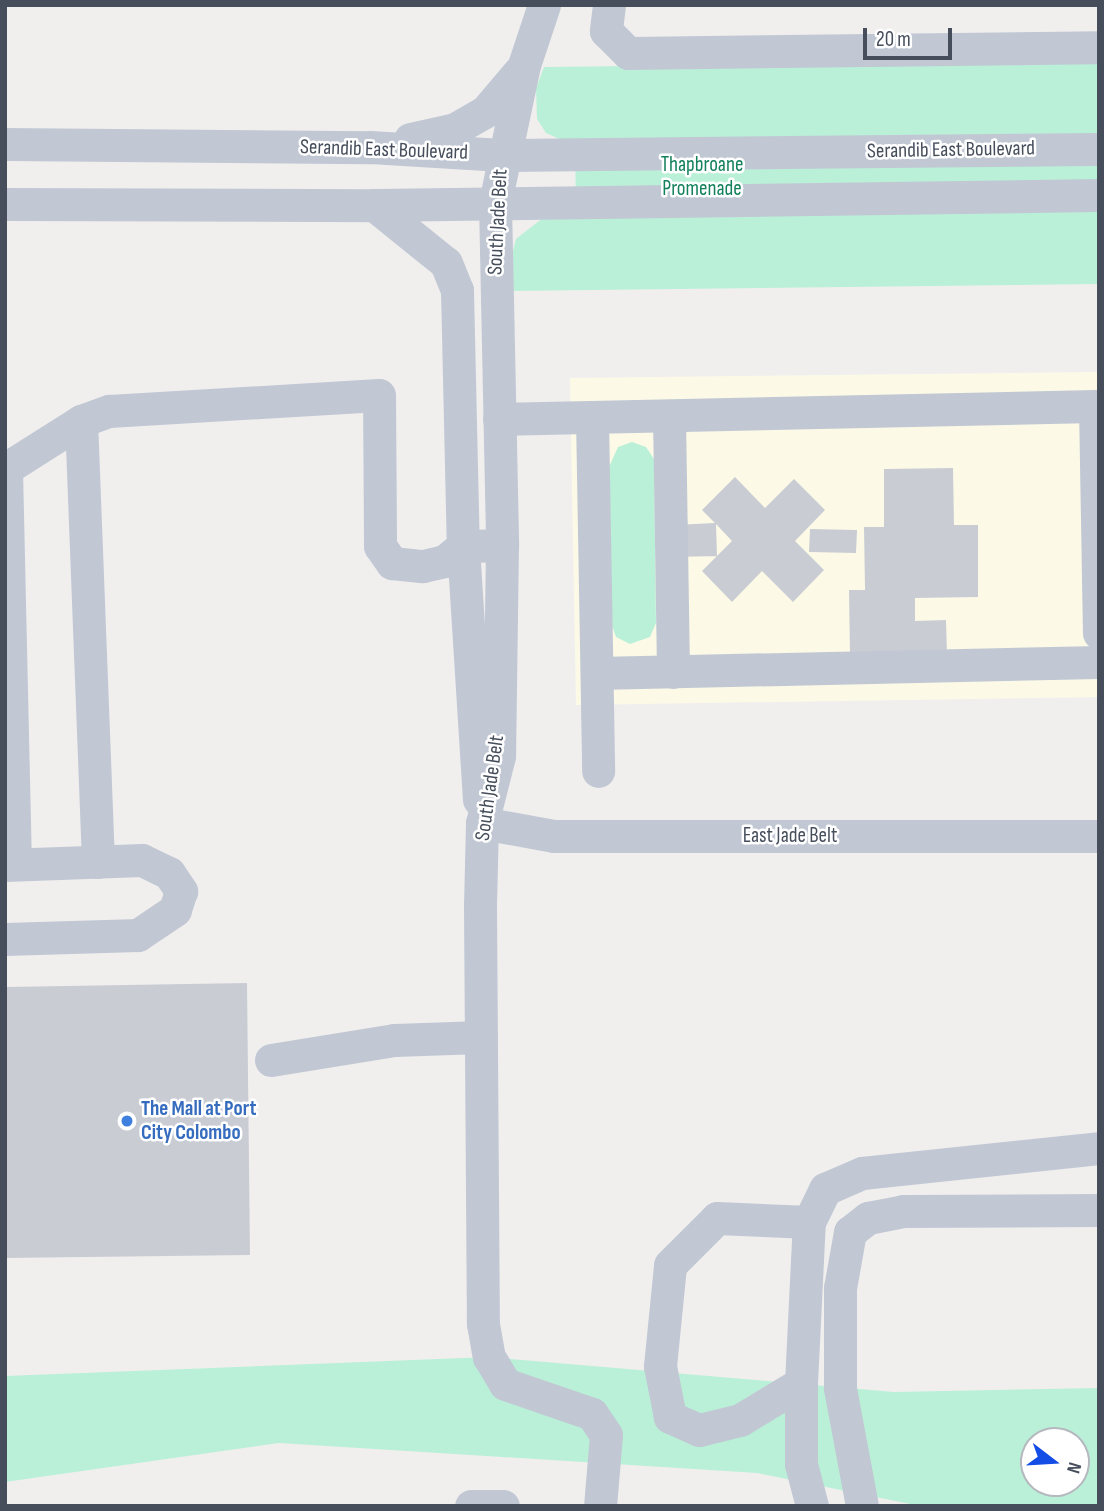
<!DOCTYPE html>
<html>
<head>
<meta charset="utf-8">
<style>
	body { margin:0 }
	#map { position:relative; width:1104px; height:1511px; overflow:hidden; background:#f1efee; font-family:"Sofia Sans Condensed",sans-serif }
	div>[style] { position:absolute }
	[style*='--x'] { left:calc(var(--x)*1px); top:calc(var(--y)*1px); width:calc(var(--w)*1px); rotate:calc(var(--a)*1deg) }
	.commercial>* { inset:0; background:#fcfae7 }
	.green>* { inset:0; background:#bbf0d8 }
	.building>* { inset:0; background:#caccd4 }
	.minor>* { height:33px; margin:-16.5px; padding:0 16.5px; transform-origin:16.5px; border-radius:16.5px; background:#c1c8d4 }
	.dots>* { width:19px; height:19px; translate:-50% -50%; box-sizing:border-box; border:4px solid #fff; border-radius:50% }
	span { translate:-50% -50%; white-space:nowrap; text-align:center; line-height:1.15; -webkit-text-stroke:5px #fff; paint-order:stroke }
	.street-label { font-size:21px; color:#464e5c }
	.park-label { font-size:21px; color:#14805c }
	.shop-label { font-size:21px; color:#366cbe; font-weight:700 }
	.left { translate:0 -50%; text-align:left }
	.frame { position:absolute; inset:0; border:7px solid #464e5c; pointer-events:none }
	.north { position:absolute; left:1020px; top:1427px; width:70px; height:70px; box-sizing:border-box; background:#fff; border:2px solid #b5b8be; border-radius:50%; rotate:107deg; font-size:19px; font-weight:700; line-height:28px; text-align:center; color:#464e5c }
	.north::after { content:''; display:block; margin:auto; width:24px; height:32px; background:#134de6; clip-path:polygon(50% 0,100% 100%,50% 72%,0 100%) }
	.scale { position:absolute; left:863px; top:28px; width:89px; height:32px; box-sizing:border-box; border:4px solid #464e5c; border-top:0; padding-left:9px; font-size:21px; line-height:24px; white-space:nowrap; color:#464e5c; -webkit-text-stroke:5px #fff; paint-order:stroke }
</style>
</head>
<body>
<div id="map">
	<div class="commercial">
		<div style="clip-path:polygon(1099px 372px,1099px 697px,576px 705px,570px 378px)"></div>
	</div>
	<div class="green">
		<div style="clip-path:polygon(1099px 61px,1099px 284px,503px 291px,516px 239px,544px 217px,576px 209px,575px 146px,546px 133px,537px 119px,536px 88px,544px 67px)"></div>
		<div style="clip-path:polygon(632px 442px,646px 447px,654px 459px,656px 623px,650px 637px,630px 644px,616px 637px,611px 623px,609px 467px,618px 447px)"></div>
		<div style="clip-path:polygon(evenodd,489px 1357px,894px 1392px,1099px 1388px,1099px 1506px,920px 1506px,757px 1473px,279px 1443px,5px 1482px,5px 1376px,489px 1357px,1034px 1441px,1076px 1441px,1076px 1483px,1034px 1483px,1034px 1441px)"></div>
	</div>
	<div class="building">
		<div style="clip-path:polygon(953px 468px,954px 525px,978px 525px,978px 597px,915px 598px,915px 621px,946px 620px,947px 655px,850px 657px,849px 590px,865px 590px,864px 527px,884px 527px,884px 469px)"></div>
		<div style="clip-path:polygon(735px 477px,765px 508px,794px 479px,825px 510px,795px 541px,824px 570px,793px 602px,762px 571px,732px 602px,702px 571px,732px 541px,716px 524px,717px 556px,675px 557px,674px 525px,715px 523px,702px 510px)"></div>
		<div style="clip-path:polygon(810px 529px,857px 530px,856px 553px,809px 552px)"></div>
		<div style="clip-path:polygon(247px 983px,250px 1255px,5px 1258px,5px 987px)"></div>
	</div>
	<div class="minor">
		<div style="--x:544;--y:5;--w:63;--a:108.4"></div>
		<div style="--x:524;--y:65;--w:141;--a:101.9"></div>
		<div style="--x:495;--y:203;--w:342;--a:88.8"></div>
		<div style="--x:502;--y:545;--w:211;--a:90.8"></div>
		<div style="--x:499;--y:756;--w:69;--a:104.2"></div>
		<div style="--x:482;--y:823;--w:83;--a:91.4"></div>
		<div style="--x:480;--y:906;--w:418;--a:89.6"></div>
		<div style="--x:483;--y:1324;--w:34;--a:80"></div>
		<div style="--x:489;--y:1357;--w:31;--a:59"></div>
		<div style="--x:505;--y:1384;--w:92;--a:19"></div>
		<div style="--x:592;--y:1414;--w:25;--a:56"></div>
		<div style="--x:606;--y:1435;--w:71;--a:94.8"></div>
		<div style="--x:609;--y:5;--w:26;--a:97"></div>
		<div style="--x:606;--y:31;--w:31;--a:45"></div>
		<div style="--x:628;--y:53;--w:471;--a:-0.7"></div>
		<div style="--x:410;--y:139;--w:46;--a:-12.5"></div>
		<div style="--x:455;--y:129;--w:36;--a:-30"></div>
		<div style="--x:486;--y:111;--w:50;--a:-49.9"></div>
		<div style="--x:5;--y:144;--w:365;--a:0.5"></div>
		<div style="--x:370;--y:147;--w:132;--a:3.5"></div>
		<div style="--x:502;--y:155;--w:597;--a:-0.58"></div>
		<div style="--x:5;--y:204;--w:369;--a:0.2"></div>
		<div style="--x:374;--y:205;--w:725;--a:-0.79"></div>
		<div style="--x:374;--y:205;--w:92;--a:38.9"></div>
		<div style="--x:446;--y:263;--w:29;--a:68"></div>
		<div style="--x:457;--y:290;--w:256;--a:88.7"></div>
		<div style="--x:463;--y:546;--w:254;--a:86.4"></div>
		<div style="--x:669;--y:416;--w:256;--a:89.1"></div>
		<div style="--x:592;--y:417;--w:354;--a:89"></div>
		<div style="--x:499;--y:419;--w:596;--a:-1.25"></div>
		<div style="--x:1095;--y:406;--w:227;--a:89"></div>
		<div style="--x:5;--y:469;--w:90;--a:-32.3"></div>
		<div style="--x:6;--y:469;--w:395;--a:88.7"></div>
		<div style="--x:597;--y:673;--w:502;--a:-1.26"></div>
		<div style="--x:482;--y:823;--w:73;--a:10.2"></div>
		<div style="--x:554;--y:836;--w:545;--a:0"></div>
		<div style="--x:98;--y:862;--w:441;--a:-92.2"></div>
		<div style="--x:81;--y:421;--w:30;--a:-20"></div>
		<div style="--x:109;--y:411;--w:270;--a:-3.4"></div>
		<div style="--x:379;--y:395;--w:151;--a:89.6"></div>
		<div style="--x:380;--y:546;--w:21;--a:55"></div>
		<div style="--x:392;--y:563;--w:31;--a:6"></div>
		<div style="--x:423;--y:566;--w:23;--a:-13"></div>
		<div style="--x:445;--y:561;--w:23;--a:-40"></div>
		<div style="--x:463;--y:546;--w:39;--a:-1"></div>
		<div style="--x:5;--y:865;--w:137;--a:-2.1"></div>
		<div style="--x:142;--y:860;--w:30;--a:26"></div>
		<div style="--x:169;--y:873;--w:22;--a:56"></div>
		<div style="--x:181;--y:891;--w:20;--a:108"></div>
		<div style="--x:175;--y:910;--w:45;--a:146"></div>
		<div style="--x:138;--y:935;--w:133;--a:178.3"></div>
		<div style="--x:271;--y:1060;--w:125;--a:-9.2"></div>
		<div style="--x:394;--y:1040;--w:87;--a:-2"></div>
		<div style="--x:801;--y:1383;--w:71;--a:148.8"></div>
		<div style="--x:740;--y:1420;--w:42;--a:166.3"></div>
		<div style="--x:699;--y:1430;--w:32;--a:-156"></div>
		<div style="--x:670;--y:1417;--w:52;--a:-101.1"></div>
		<div style="--x:660;--y:1366;--w:101;--a:-84.3"></div>
		<div style="--x:670;--y:1265;--w:66;--a:-45"></div>
		<div style="--x:717;--y:1218;--w:92;--a:2.5"></div>
		<div style="--x:471;--y:1506;--w:32;--a:0"></div>
		<div style="--x:812;--y:1506;--w:43;--a:-104.7"></div>
		<div style="--x:801;--y:1464;--w:81;--a:-90"></div>
		<div style="--x:801;--y:1383;--w:161;--a:-87.2"></div>
		<div style="--x:809;--y:1222;--w:37;--a:-64"></div>
		<div style="--x:825;--y:1189;--w:40;--a:-23.4"></div>
		<div style="--x:862;--y:1173;--w:238;--a:-6"></div>
		<div style="--x:862;--y:1506;--w:120;--a:-100.6"></div>
		<div style="--x:840;--y:1388;--w:100;--a:-90"></div>
		<div style="--x:840;--y:1288;--w:57;--a:-79.9"></div>
		<div style="--x:850;--y:1232;--w:23;--a:-38"></div>
		<div style="--x:868;--y:1218;--w:36;--a:-11"></div>
		<div style="--x:903;--y:1211;--w:196;--a:-0.3"></div>
	</div>
	<div class="dots">
		<div style="left:127px;top:1121px;background:#3f7fe0"></div>
	</div>
	<div class="street-label">
		<span style="left:384px;top:150px;rotate:2deg">Serandib East Boulevard</span>
		<span style="left:951px;top:150px;rotate:-1deg">Serandib East Boulevard</span>
		<span style="left:498px;top:222px;rotate:-87deg">South Jade Belt</span>
		<span style="left:490px;top:788px;rotate:-82deg">South Jade Belt</span>
		<span style="left:790px;top:836px">East Jade Belt</span>
	</div>
	<div class="park-label">
		<span style="left:702px;top:177px">Thapbroane<br>Promenade</span>
	</div>
	<div class="shop-label">
		<span class="left" style="left:141px;top:1121px">The Mall at Port<br>City Colombo</span>
	</div>
	<div class="frame"></div>
	<div class="north">N</div>
	<div class="scale">20 m</div>
</div>
</body>
</html>
